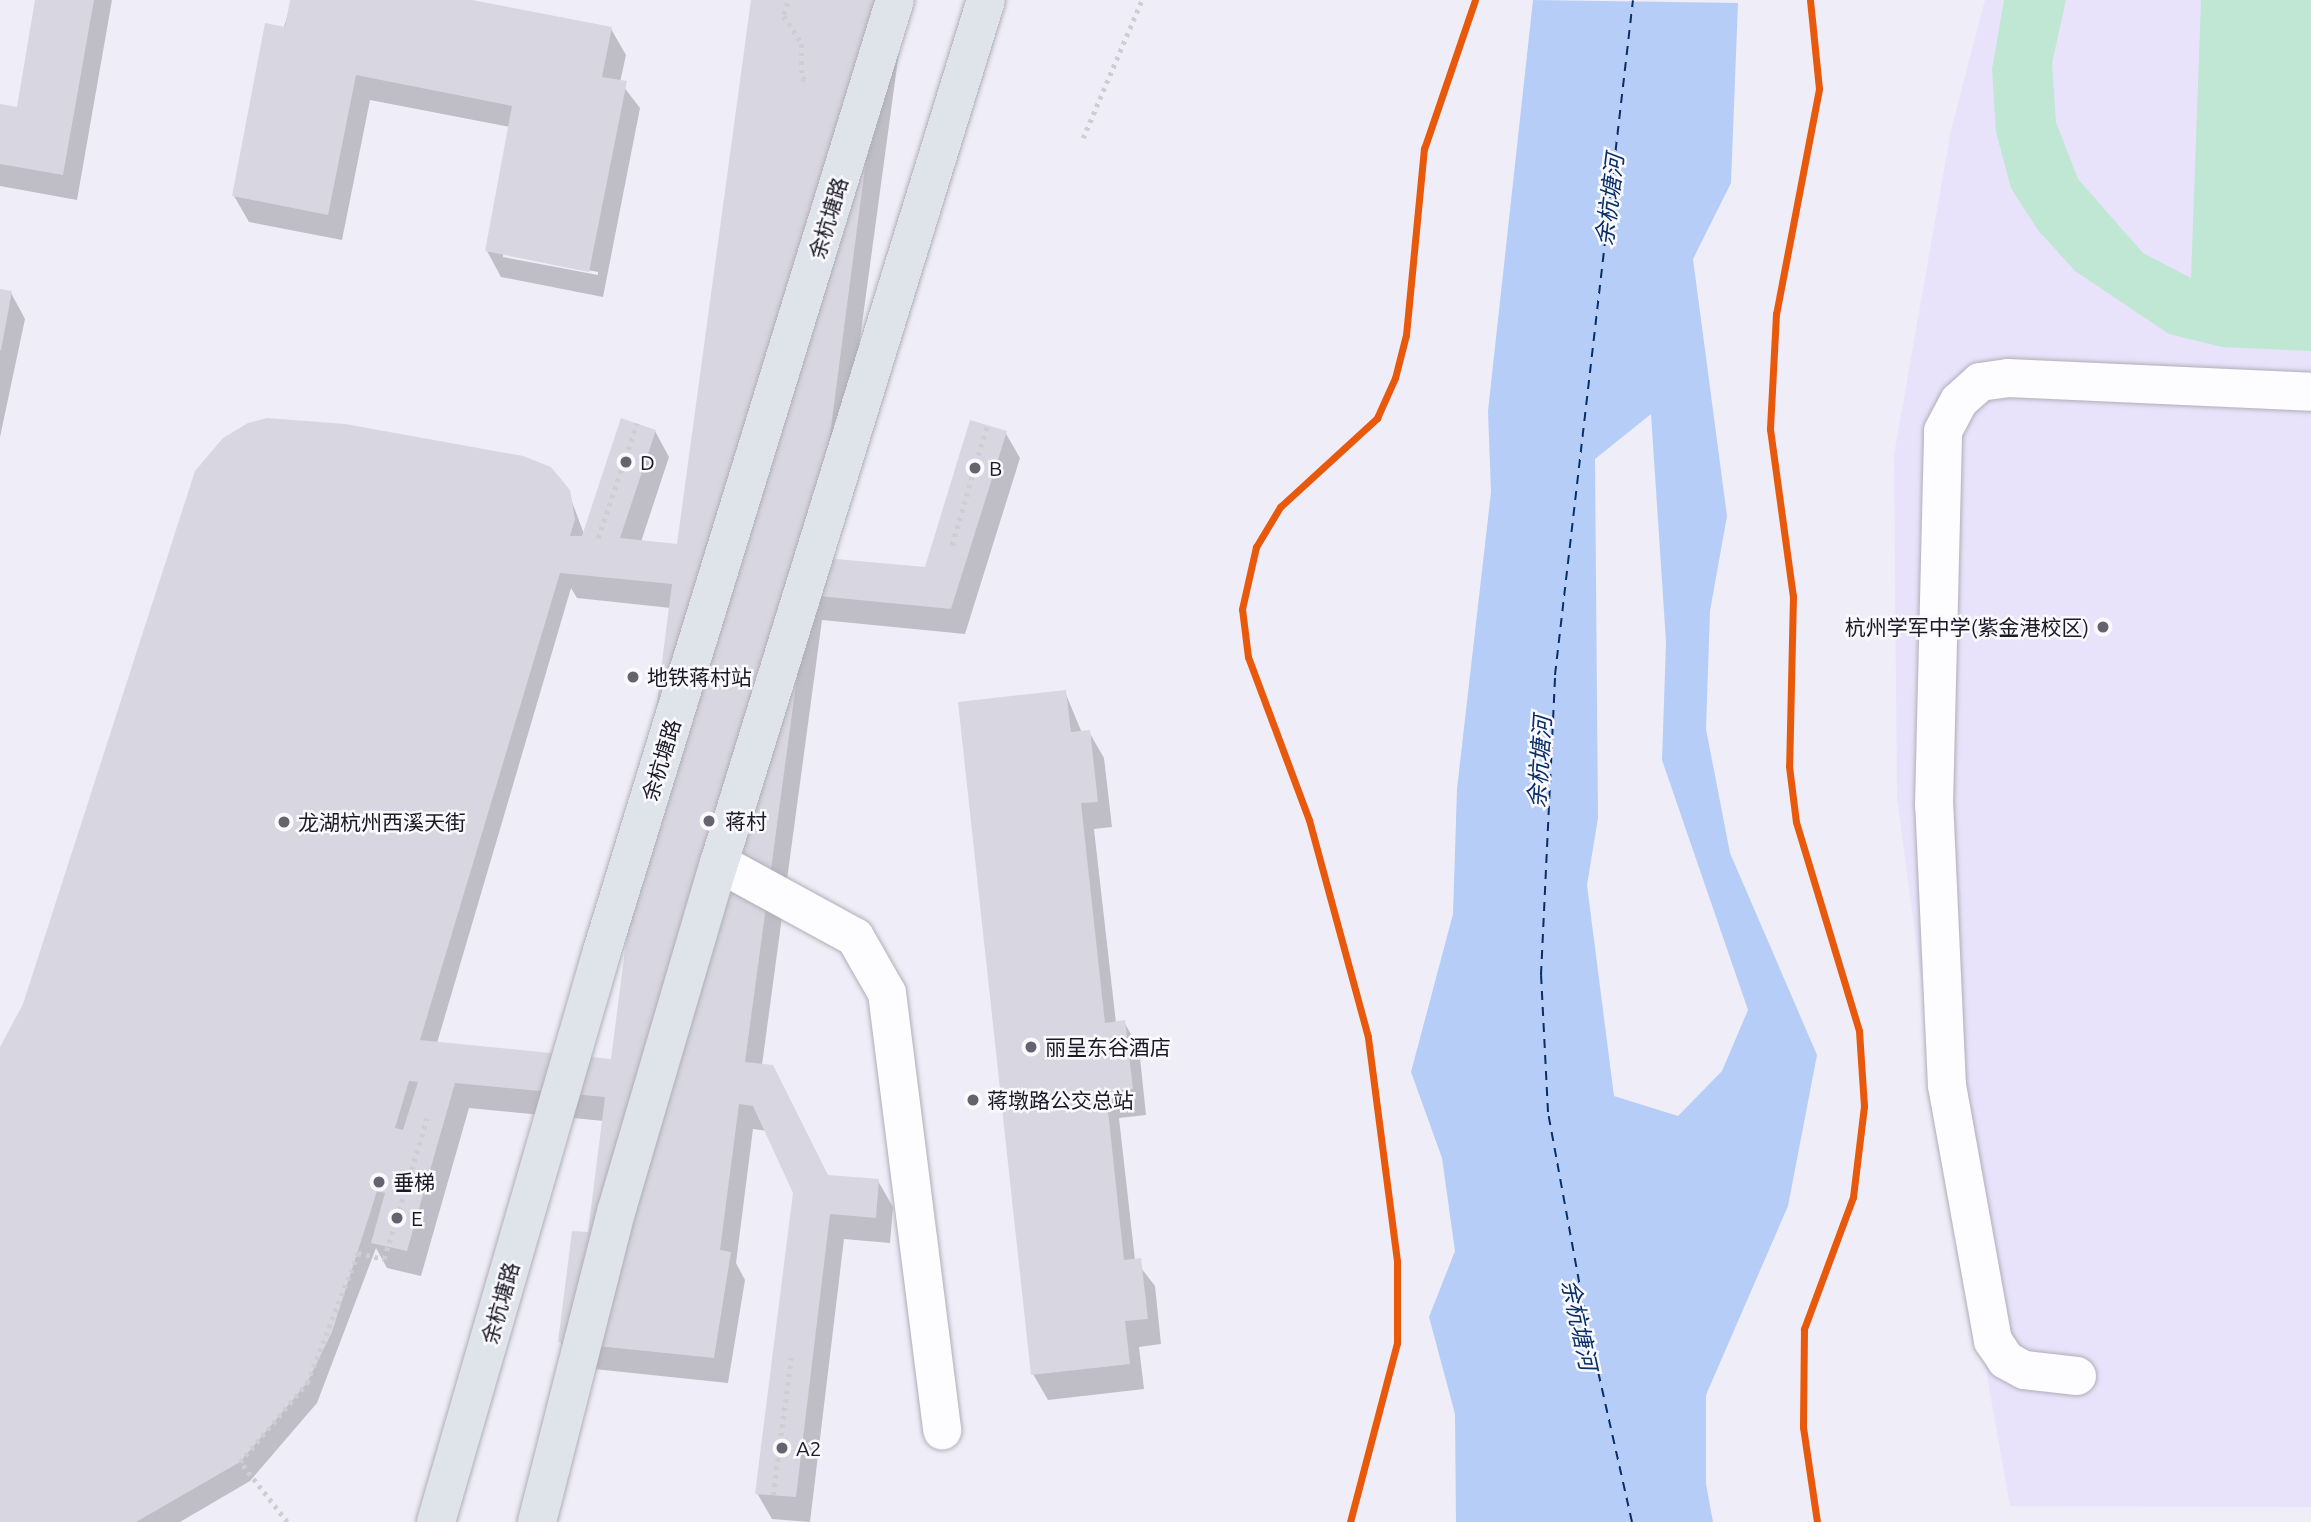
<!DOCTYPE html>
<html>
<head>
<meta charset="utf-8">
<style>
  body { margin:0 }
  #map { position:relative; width:2311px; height:1522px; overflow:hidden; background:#efedf7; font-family:Ubuntu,"Noto Sans SC",sans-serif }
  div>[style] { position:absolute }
  .built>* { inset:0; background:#e8e3fb }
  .green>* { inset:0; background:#bfe7d4 }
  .water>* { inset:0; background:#b6cef7 }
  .shadow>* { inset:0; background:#0003 }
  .ferry>* { height:2px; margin-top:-1px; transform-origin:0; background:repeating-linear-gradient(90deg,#072e68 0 9px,transparent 0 16px) }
  .building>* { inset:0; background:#d8d6e0 }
  .path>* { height:4.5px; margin-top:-2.25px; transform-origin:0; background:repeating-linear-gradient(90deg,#cecdd1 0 3.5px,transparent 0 8.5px) }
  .roads { filter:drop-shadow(0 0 2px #b0aeb8) drop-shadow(0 0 2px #b0aeb8) }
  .minor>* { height:38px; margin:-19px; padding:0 19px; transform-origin:19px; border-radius:19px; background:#fdfcfe }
  .major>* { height:38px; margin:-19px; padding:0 19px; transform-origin:19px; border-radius:19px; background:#dee4e9 }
  .cycleway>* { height:7px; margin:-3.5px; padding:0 3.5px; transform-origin:3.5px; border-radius:3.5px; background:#e8590c }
  .dots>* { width:19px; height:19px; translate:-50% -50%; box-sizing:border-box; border:4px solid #faf9fe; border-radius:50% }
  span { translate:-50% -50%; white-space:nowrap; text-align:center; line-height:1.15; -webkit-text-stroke:5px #faf9fe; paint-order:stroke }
  .street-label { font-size:21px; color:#1b1923 }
  .poi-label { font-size:21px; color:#1b1923 }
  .left { translate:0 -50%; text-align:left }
  .right { translate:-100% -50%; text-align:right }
  .water-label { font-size:23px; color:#072e68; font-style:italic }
</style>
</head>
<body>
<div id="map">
  <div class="built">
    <i style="clip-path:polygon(1985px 0,2311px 0,2311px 1507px,2010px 1506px,1934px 1076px,1897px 798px,1894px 455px,1951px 130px)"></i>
  </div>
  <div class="green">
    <i style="clip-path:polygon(2004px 0,2066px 0,2052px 63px,2056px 122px,2078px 179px,2143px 253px,2191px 278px,2201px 0,2311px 0,2311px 351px,2222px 347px,2169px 334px,2075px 271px,2037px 229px,2011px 188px,1996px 132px,1992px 69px)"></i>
  </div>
  <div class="water">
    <i style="clip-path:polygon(evenodd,1533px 0,1738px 3px,1731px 183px,1693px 259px,1727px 516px,1710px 611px,1706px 729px,1730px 853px,1817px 1055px,1788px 1206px,1706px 1395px,1706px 1484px,1713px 1522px,1456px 1522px,1455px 1414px,1429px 1317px,1455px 1251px,1442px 1158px,1411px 1072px,1453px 914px,1457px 789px,1491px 492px,1488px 411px,1533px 0,1651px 414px,1666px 642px,1662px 760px,1748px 1010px,1722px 1071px,1678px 1116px,1614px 1096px,1587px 885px,1598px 818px,1595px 459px,1651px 414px)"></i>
  </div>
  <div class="shadow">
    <i style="clip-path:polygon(37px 0,112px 0,77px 200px,0 186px,0 105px,18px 109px)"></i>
    <i style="clip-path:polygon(evenodd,292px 0,462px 0,611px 29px,626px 55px,620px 82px,640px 108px,603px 297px,501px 277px,487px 251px,510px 127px,370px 100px,342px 240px,249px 222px,234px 196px,292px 0,503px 253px,598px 272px,598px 275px,503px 257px,503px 253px)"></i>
    <i style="clip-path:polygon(evenodd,752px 0,906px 0,830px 560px,926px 569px,1005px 432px,1020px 458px,965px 634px,822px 620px,762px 1065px,829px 1177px,878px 1181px,893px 1207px,890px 1243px,844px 1239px,810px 1522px,772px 1519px,757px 1493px,795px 1192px,767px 1131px,753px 1129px,736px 1263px,745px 1280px,728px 1383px,575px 1367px,560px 1341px,590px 1234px,604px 1121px,469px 1108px,421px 1276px,387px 1268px,376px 1248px,317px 1403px,250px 1481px,180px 1522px,0 1522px,0 1050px,568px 491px,584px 534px,655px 431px,669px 457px,641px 542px,678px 546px,752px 0,571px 588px,577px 598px,671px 608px,612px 1060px,437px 1043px,571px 588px)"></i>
    <i style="clip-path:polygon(0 291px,11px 293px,25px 319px,0 437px)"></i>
    <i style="clip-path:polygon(1065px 692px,1082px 733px,1089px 732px,1104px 758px,1112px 827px,1094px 829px,1116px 1023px,1124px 1022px,1139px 1048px,1146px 1115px,1119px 1118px,1135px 1260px,1155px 1286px,1161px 1344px,1139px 1347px,1144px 1389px,1048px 1400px,1033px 1374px)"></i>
  </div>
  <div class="ferry">
    <i style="left:1632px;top:1522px;width:213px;rotate:-102.7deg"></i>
    <i style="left:1585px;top:1314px;width:205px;rotate:-100.4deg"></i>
    <i style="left:1548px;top:1112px;width:137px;rotate:-92.9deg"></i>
    <i style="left:1541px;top:975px;width:300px;rotate:-87.3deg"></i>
    <i style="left:1555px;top:675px;width:679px;rotate:-83.41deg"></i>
  </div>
  <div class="building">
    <i style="clip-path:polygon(35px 0,94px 0,63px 175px,0 164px,0 104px,17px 107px)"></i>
    <i style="clip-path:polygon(290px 0,472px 0,612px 27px,602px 77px,627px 81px,589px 272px,485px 251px,512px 106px,356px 75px,328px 215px,232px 196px,265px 23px,285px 27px)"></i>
    <i style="clip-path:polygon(evenodd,751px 0,887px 0,814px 557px,925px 567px,970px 420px,1007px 431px,951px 609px,808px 595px,745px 1062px,773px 1065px,828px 1175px,879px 1179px,876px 1218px,830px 1214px,796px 1497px,755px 1494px,793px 1193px,753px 1106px,739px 1104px,720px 1250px,731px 1252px,714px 1358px,558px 1342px,572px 1231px,588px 1232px,605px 1097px,455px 1083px,407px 1251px,371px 1243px,385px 1193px,377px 1191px,332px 1332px,307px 1383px,240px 1462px,136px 1522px,0 1522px,0 1047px,23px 1004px,195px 471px,223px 438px,248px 423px,267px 418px,345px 424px,523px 456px,551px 467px,570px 490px,575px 519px,570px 536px,582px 536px,621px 418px,656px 430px,620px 538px,677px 544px,751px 0,560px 573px,672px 584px,611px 1059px,420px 1040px,560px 573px,751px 0,409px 1081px,418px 1082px,403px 1130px,395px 1128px,409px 1081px)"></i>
    <i style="clip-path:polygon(0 289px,12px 291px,1px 350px,0 350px)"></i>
    <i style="clip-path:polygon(1066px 690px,1071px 732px,1090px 730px,1098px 802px,1081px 803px,1105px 1023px,1125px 1020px,1133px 1089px,1106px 1092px,1124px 1260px,1141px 1258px,1148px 1319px,1125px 1321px,1130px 1364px,1031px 1375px,958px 702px)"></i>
  </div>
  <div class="path">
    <i style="left:788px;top:3px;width:14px;rotate:107deg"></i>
    <i style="left:784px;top:16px;width:33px;rotate:57deg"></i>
    <i style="left:802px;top:44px;width:34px;rotate:90deg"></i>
    <i style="left:802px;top:78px;width:7px;rotate:16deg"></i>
    <i style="left:1083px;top:138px;width:150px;rotate:-66.9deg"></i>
    <i style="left:598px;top:538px;width:121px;rotate:-71.3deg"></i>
    <i style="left:952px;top:545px;width:125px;rotate:-73.7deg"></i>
    <i style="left:773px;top:1495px;width:138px;rotate:-82.5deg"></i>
    <i style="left:287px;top:1522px;width:76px;rotate:-128.1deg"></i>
    <i style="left:240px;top:1462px;width:104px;rotate:-49.7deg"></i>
    <i style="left:307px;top:1383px;width:140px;rotate:-68.6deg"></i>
    <i style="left:358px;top:1253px;width:27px;rotate:13deg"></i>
    <i style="left:384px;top:1259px;width:147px;rotate:-73deg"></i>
  </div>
  <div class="roads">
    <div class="minor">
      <i style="left:719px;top:863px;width:155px;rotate:28.6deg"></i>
      <i style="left:855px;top:937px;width:64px;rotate:60.3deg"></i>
      <i style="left:887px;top:993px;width:441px;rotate:82.8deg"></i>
      <i style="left:2077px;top:1376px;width:53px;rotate:-173.5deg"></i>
      <i style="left:2024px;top:1370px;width:21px;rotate:-151deg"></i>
      <i style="left:2006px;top:1360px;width:23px;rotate:-124deg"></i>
      <i style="left:1993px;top:1341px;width:259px;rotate:-100.2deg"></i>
      <i style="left:1947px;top:1086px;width:281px;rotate:-92.6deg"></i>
      <i style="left:1934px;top:805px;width:374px;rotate:-88.6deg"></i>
      <i style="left:1943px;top:431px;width:34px;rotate:-62deg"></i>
      <i style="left:1959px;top:401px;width:28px;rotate:-42deg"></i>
      <i style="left:1980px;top:382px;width:28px;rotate:-8deg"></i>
      <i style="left:2008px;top:378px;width:303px;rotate:2.6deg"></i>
    </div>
    <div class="major">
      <i style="left:436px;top:1522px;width:595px;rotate:-73.79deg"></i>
      <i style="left:602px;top:951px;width:995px;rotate:-72.88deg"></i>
      <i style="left:537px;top:1522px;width:323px;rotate:-75.7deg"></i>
      <i style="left:617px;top:1209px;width:361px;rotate:-73.6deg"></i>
      <i style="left:719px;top:863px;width:903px;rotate:-72.81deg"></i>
    </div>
  </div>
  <div class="cycleway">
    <i style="left:1810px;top:0;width:89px;rotate:84.2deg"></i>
    <i style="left:1819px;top:89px;width:229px;rotate:100.8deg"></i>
    <i style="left:1776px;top:314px;width:115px;rotate:93deg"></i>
    <i style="left:1770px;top:429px;width:169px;rotate:82.2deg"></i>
    <i style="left:1793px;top:596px;width:170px;rotate:91.3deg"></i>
    <i style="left:1789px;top:766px;width:56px;rotate:82.9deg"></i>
    <i style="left:1796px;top:822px;width:218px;rotate:73.2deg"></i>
    <i style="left:1859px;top:1031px;width:75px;rotate:86.2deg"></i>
    <i style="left:1864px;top:1106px;width:92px;rotate:96.9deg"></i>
    <i style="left:1853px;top:1197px;width:141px;rotate:110.4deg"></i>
    <i style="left:1804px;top:1329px;width:98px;rotate:90.6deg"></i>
    <i style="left:1803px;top:1427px;width:96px;rotate:81.6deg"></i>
    <i style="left:1350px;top:1522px;width:185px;rotate:-75.3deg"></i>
    <i style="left:1397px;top:1343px;width:82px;rotate:-90deg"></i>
    <i style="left:1397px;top:1261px;width:226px;rotate:-97.4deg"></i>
    <i style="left:1368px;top:1037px;width:225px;rotate:-105.2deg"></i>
    <i style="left:1309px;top:820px;width:174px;rotate:-110.5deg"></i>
    <i style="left:1248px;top:657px;width:48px;rotate:-97.1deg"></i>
    <i style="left:1242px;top:609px;width:64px;rotate:-77.3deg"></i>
    <i style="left:1256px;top:547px;width:47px;rotate:-59deg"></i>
    <i style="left:1280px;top:507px;width:132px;rotate:-42.5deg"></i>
    <i style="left:1377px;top:418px;width:44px;rotate:-65.8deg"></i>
    <i style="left:1395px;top:378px;width:44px;rotate:-75.7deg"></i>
    <i style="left:1406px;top:335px;width:187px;rotate:-84.5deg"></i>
    <i style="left:1424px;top:149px;width:157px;rotate:-71.1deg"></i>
  </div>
  <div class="dots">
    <i style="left:626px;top:462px;background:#65636d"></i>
    <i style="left:975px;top:468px;background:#65636d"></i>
    <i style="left:2103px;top:627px;background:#65636d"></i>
    <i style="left:633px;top:677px;background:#65636d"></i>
    <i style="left:709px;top:821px;background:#65636d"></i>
    <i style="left:284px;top:822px;background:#65636d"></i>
    <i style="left:1031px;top:1047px;background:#65636d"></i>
    <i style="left:973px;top:1100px;background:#65636d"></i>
    <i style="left:379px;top:1182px;background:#65636d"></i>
    <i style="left:397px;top:1218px;background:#65636d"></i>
    <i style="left:782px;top:1448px;background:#65636d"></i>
  </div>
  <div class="street-label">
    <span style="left:828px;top:218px;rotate:-73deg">余杭塘路</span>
    <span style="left:661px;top:760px;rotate:-73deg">余杭塘路</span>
    <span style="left:500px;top:1303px;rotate:-74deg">余杭塘路</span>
  </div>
  <div class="poi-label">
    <span class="left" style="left:640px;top:462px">D</span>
    <span class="left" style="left:989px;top:468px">B</span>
    <span class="right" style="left:2089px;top:627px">杭州学军中学(紫金港校区)</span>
    <span class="left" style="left:647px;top:677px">地铁蒋村站</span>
    <span class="left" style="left:725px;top:821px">蒋村</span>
    <span class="left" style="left:298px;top:822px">龙湖杭州西溪天街</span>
    <span class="left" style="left:1045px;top:1047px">丽呈东谷酒店</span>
    <span class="left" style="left:987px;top:1100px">蒋墩路公交总站</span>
    <span class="left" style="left:393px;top:1182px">垂梯</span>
    <span class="left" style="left:411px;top:1218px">E</span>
    <span class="left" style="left:796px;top:1448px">A2</span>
  </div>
  <div class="water-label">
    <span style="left:1610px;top:200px;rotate:-83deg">余杭塘河</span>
    <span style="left:1540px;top:762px;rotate:-86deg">余杭塘河</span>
    <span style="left:1579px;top:1325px;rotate:78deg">余杭塘河</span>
  </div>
</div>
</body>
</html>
